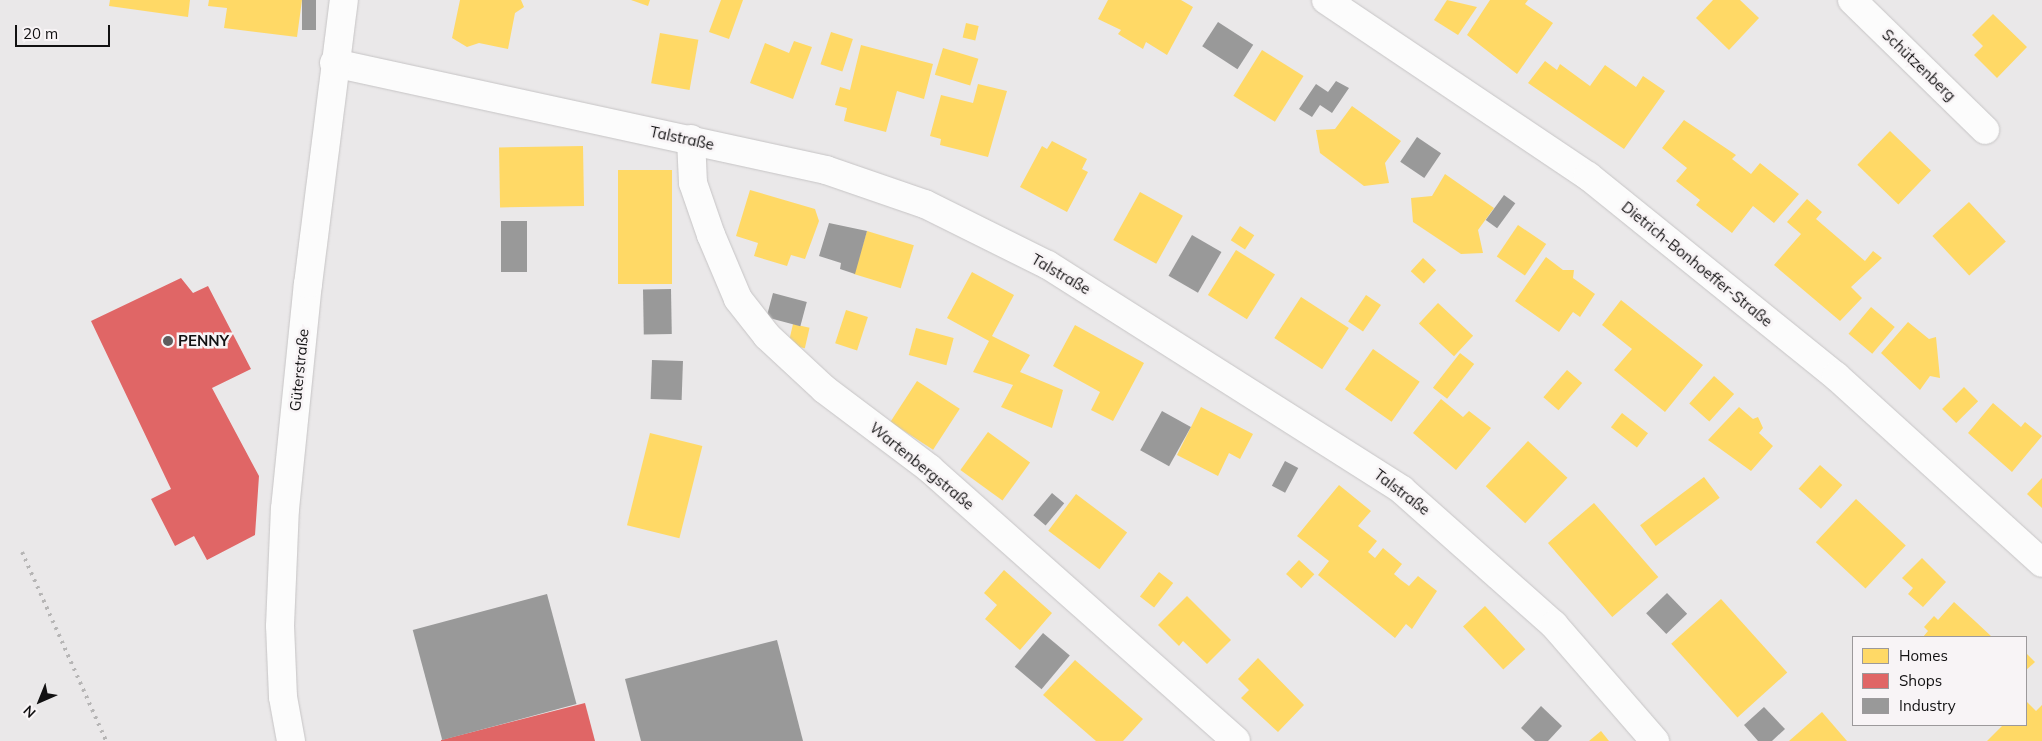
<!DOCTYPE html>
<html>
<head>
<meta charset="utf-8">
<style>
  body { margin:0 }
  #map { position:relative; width:2042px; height:741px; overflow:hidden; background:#eae8e9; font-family:Mulish,sans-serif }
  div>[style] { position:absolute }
  .homes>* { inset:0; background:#ffd966; transform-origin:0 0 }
  .shops>* { inset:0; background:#e06666 }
  .industry>* { inset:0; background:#999; transform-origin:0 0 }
  .roads { filter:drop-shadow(0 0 1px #c6c4c5) drop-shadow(0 0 1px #c6c4c5) }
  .minor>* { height:28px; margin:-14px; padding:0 14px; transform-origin:14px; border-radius:14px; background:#fcfcfc }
  .major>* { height:28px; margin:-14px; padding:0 14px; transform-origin:14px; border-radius:14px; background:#fcfcfc }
  .rail>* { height:4px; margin-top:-2px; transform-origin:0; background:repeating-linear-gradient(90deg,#b6b5b5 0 2.5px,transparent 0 7.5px) }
  .dots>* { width:14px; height:14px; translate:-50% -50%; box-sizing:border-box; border:2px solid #f8f4f6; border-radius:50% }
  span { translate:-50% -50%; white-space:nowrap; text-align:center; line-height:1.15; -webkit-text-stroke:5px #f8f4f6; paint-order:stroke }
  .street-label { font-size:15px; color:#121112 }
  .poi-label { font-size:15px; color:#121112; font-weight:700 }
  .left { translate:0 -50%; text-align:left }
  .legend { position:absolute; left:1852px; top:636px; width:175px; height:90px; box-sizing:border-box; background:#f8f4f6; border:1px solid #9c999b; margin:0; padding:6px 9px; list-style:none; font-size:15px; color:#121112 }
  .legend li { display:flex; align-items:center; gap:10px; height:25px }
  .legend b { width:25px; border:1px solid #9c999b }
  .north { position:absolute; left:15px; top:676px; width:50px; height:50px; -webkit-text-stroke:4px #f8f4f6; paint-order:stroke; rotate:224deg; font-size:14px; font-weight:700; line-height:20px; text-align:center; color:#121112 }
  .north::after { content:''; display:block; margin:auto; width:18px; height:22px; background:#121112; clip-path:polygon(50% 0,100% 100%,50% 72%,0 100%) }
  .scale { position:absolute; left:15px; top:25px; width:95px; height:22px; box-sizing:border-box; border:2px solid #121112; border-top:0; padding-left:6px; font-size:15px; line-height:18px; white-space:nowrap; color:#121112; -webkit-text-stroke:4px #f8f4f6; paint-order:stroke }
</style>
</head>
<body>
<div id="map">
  <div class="homes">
    <i style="clip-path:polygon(110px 0,190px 0,188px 17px,109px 6px)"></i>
    <i style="clip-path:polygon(209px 0,302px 0,297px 37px,224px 28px,227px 8px,208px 6px)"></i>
    <i style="clip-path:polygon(460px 0,521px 0,524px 7px,515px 13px,508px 49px,479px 43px,467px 47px,452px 38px)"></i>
    <i style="clip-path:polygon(631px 0,650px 0,648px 6px)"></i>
    <i style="clip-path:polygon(721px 0,743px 0,729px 39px,709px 32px)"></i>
    <i style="clip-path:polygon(1108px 0,1181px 0,1193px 7px,1167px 55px,1146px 42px,1143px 49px,1118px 34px,1121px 30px,1098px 19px)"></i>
    <i style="clip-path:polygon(1447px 0,1477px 7px,1458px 35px,1434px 20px)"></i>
    <i style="clip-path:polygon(1490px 0,1528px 0,1525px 4px,1553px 23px,1517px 74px,1467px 35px)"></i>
    <i style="clip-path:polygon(1713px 0,1740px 0,1759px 18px,1729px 50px,1696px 18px)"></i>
    <i style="clip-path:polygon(1993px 14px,2027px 47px,1997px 78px,1974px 55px,1983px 46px,1972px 35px)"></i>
    <i style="left:966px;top:23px;width:13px;height:15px;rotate:13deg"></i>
    <i style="left:831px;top:32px;width:23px;height:34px;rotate:18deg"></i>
    <i style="left:660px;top:33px;width:39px;height:51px;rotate:10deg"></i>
    <i style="clip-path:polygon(794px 41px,812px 47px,793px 99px,750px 83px,765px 43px,789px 53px)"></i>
    <i style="clip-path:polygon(861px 45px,933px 64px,924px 99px,897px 91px,886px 132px,844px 121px,847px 108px,835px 105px,840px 87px,850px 90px)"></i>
    <i style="left:943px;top:48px;width:37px;height:28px;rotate:17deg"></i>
    <i style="left:1262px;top:50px;width:49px;height:54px;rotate:32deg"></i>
    <i style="clip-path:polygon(1545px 61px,1557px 70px,1560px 64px,1590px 86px,1605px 65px,1636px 87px,1643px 76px,1665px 91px,1624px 149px,1528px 83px)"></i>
    <i style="clip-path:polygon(978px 84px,1007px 91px,988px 157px,940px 145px,941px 139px,930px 136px,941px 95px,973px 103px)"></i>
    <i style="clip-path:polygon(1352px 106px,1401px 141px,1385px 163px,1389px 183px,1364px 186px,1320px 153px,1316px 130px,1335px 129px)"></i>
    <i style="clip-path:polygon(1684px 120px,1736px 155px,1732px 159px,1751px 174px,1760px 163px,1799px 194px,1774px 223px,1753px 206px,1732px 233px,1696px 205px,1700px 200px,1676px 181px,1687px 168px,1662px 148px)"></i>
    <i style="left:1890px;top:131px;width:57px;height:47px;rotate:44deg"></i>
    <i style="clip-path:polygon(1052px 141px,1087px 159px,1082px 169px,1088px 172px,1067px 212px,1020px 187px,1042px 146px,1047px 149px)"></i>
    <i style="left:583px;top:146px;width:60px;height:84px;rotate:89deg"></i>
    <i style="left:618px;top:170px;width:54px;height:114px"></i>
    <i style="clip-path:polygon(1445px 174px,1494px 208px,1478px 230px,1483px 253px,1461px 254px,1413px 222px,1411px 198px,1432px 196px)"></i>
    <i style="clip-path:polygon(750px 190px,815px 209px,819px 221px,805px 259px,791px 255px,787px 266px,754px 256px,758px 243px,736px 236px)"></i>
    <i style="left:1140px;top:192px;width:49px;height:55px;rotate:29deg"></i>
    <i style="clip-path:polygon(1807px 199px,1822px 212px,1816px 219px,1865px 261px,1873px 251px,1882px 258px,1851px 287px,1862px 298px,1840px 321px,1774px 265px,1801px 234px,1787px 222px)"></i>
    <i style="left:1969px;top:202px;width:54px;height:50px;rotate:47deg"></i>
    <i style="left:1518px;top:225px;width:34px;height:38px;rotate:34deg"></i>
    <i style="left:1240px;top:226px;width:17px;height:17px;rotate:33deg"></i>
    <i style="left:867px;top:231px;width:49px;height:45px;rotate:17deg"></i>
    <i style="left:1236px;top:250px;width:46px;height:53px;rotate:32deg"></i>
    <i style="clip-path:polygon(1546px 257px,1563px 270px,1574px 270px,1573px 278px,1595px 294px,1580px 317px,1573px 312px,1559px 332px,1515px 301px)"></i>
    <i style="left:1423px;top:258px;width:18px;height:18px;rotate:43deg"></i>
    <i style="clip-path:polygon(972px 272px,1014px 295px,992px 336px,1030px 355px,1020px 372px,1063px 390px,1052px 428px,1001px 407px,1013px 385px,973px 372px,989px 341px,947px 318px)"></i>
    <i style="left:1366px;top:295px;width:18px;height:32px;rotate:34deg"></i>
    <i style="left:1301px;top:297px;width:57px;height:49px;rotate:33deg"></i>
    <i style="clip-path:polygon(1621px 300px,1703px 365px,1665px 412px,1614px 370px,1632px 349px,1602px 325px)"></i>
    <i style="left:1438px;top:303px;width:48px;height:28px;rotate:43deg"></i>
    <i style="left:1871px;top:307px;width:31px;height:35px;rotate:40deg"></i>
    <i style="left:846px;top:310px;width:23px;height:35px;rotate:18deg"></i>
    <i style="clip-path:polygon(1908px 322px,1929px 339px,1936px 337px,1940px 378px,1930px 376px,1920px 390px,1881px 353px)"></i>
    <i style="left:793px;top:324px;width:17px;height:21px;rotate:13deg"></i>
    <i style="clip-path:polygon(1075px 325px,1144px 363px,1113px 421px,1091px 410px,1100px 392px,1053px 366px)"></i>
    <i style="left:916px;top:328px;width:39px;height:28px;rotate:15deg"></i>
    <i style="left:1373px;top:349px;width:57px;height:49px;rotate:35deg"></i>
    <i style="left:1460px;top:353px;width:18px;height:44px;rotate:38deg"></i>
    <i style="left:1567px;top:370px;width:20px;height:36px;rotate:41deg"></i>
    <i style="left:1714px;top:376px;width:27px;height:37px;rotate:42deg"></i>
    <i style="left:917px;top:381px;width:51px;height:49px;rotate:33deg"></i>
    <i style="left:1964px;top:387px;width:20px;height:31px;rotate:45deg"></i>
    <i style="clip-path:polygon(1441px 399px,1463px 417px,1469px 411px,1491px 428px,1456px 470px,1413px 433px)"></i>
    <i style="clip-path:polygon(1993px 403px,2021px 427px,2025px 422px,2042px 436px,2012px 472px,1968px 433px)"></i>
    <i style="clip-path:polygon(1201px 407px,1253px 434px,1240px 459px,1229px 453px,1218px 476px,1177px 455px)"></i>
    <i style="clip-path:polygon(1739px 407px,1753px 419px,1758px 417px,1763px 428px,1759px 433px,1773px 446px,1751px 471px,1708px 440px)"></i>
    <i style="left:1622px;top:413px;width:33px;height:18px;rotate:38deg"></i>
    <i style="left:988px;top:432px;width:52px;height:47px;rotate:36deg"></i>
    <i style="left:650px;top:433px;width:54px;height:95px;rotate:14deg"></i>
    <i style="left:1528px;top:441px;width:54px;height:62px;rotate:43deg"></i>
    <i style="left:1820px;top:465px;width:30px;height:32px;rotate:42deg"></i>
    <i style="left:1704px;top:477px;width:26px;height:80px;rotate:53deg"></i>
    <i style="clip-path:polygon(2042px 478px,2042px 508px,2027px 494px)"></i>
    <i style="clip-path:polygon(1339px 485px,1371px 511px,1358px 526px,1377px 541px,1368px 552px,1375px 558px,1383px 548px,1402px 564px,1394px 574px,1401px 580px,1409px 586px,1418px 576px,1437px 591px,1412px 629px,1406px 624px,1395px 638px,1318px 575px,1329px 561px,1297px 536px)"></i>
    <i style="left:1076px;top:494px;width:64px;height:46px;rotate:37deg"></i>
    <i style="left:1856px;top:499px;width:68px;height:59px;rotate:43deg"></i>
    <i style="left:1594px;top:503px;width:98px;height:61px;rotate:49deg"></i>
    <i style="clip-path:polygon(1922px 558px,1946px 582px,1923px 607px,1908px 594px,1913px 588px,1902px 578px)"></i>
    <i style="left:1299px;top:560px;width:21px;height:19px;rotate:43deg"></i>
    <i style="clip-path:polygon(1004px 570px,1052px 613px,1020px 650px,985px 619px,997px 605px,984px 593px)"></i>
    <i style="left:1159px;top:572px;width:18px;height:31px;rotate:38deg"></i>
    <i style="clip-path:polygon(1187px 596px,1231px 640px,1207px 664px,1183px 641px,1179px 646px,1158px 625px)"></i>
    <i style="left:1721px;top:599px;width:99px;height:67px;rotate:48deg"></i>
    <i style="clip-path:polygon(1954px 602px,1976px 622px,1992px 637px,1923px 637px,1928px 631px,1924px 627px,1934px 616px,1938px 620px)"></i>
    <i style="left:1485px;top:606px;width:59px;height:30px;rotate:47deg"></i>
    <i style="clip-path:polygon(2026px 653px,2035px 662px,2026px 670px)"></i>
    <i style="clip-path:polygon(1258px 658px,1304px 705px,1278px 732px,1241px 698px,1249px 690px,1238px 679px)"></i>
    <i style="clip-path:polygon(1075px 660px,1143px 719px,1123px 741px,1096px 741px,1043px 695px)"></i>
    <i style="clip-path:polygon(2026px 701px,2036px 711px,2042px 705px,2042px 741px,1987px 741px,2003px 725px,2026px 725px)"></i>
    <i style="clip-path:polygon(1822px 712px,1847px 741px,1789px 741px)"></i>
    <i style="clip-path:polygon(1601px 731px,1609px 741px,1589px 741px)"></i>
  </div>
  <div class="shops">
    <i style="clip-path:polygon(181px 278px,193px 293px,208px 286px,251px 369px,212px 388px,259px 476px,255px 535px,207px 560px,194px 536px,175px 546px,151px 499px,171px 489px,91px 321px)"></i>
    <i style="clip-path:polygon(585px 703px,595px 741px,441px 741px,441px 740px)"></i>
  </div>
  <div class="industry">
    <i style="left:302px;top:0;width:14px;height:30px"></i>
    <i style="left:1218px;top:22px;width:42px;height:29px;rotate:33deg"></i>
    <i style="clip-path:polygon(1336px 81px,1349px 88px,1332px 113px,1320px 105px,1312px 117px,1299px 109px,1316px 84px,1328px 92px)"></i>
    <i style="left:1417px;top:137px;width:29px;height:30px;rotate:34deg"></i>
    <i style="left:1504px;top:195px;width:14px;height:31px;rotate:36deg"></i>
    <i style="left:501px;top:221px;width:26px;height:51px"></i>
    <i style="clip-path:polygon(829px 223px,867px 231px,855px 274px,840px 269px,841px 263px,819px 256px)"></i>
    <i style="left:1192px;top:235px;width:34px;height:47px;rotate:30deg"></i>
    <i style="left:671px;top:289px;width:45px;height:28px;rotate:89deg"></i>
    <i style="left:773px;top:293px;width:35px;height:25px;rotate:15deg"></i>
    <i style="left:652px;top:360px;width:31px;height:39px;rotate:2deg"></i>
    <i style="left:1162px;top:411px;width:33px;height:45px;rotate:29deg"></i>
    <i style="left:1285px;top:461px;width:15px;height:28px;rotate:28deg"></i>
    <i style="left:1052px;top:493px;width:16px;height:29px;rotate:40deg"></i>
    <i style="left:1667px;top:593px;width:29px;height:29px;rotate:46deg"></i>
    <i style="left:547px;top:594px;width:114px;height:139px;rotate:75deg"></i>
    <i style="left:1043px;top:633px;width:35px;height:44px;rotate:40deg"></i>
    <i style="clip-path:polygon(777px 640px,803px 741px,641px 741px,625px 679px)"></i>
    <i style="clip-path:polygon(1541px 706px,1562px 726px,1548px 741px,1535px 741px,1521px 728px)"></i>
    <i style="clip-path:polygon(1764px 707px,1785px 729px,1772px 741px,1758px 741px,1744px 725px)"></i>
  </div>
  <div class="roads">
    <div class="minor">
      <i style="left:1326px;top:0;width:316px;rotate:33.9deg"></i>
      <i style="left:1588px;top:176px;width:319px;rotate:38.9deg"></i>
      <i style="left:1836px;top:376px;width:278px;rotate:42.2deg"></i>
      <i style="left:1852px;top:0;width:186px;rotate:44.3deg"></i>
      <i style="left:334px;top:63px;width:504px;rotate:12.27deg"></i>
      <i style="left:826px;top:170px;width:105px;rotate:19deg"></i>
      <i style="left:925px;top:204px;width:137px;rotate:26.4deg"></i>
      <i style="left:1048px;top:265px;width:419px;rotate:32.4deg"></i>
      <i style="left:1402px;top:490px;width:203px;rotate:41.6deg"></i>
      <i style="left:1554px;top:625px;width:154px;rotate:49deg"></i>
      <i style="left:691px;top:139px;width:44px;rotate:87.4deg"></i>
      <i style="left:693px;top:183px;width:55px;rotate:70.9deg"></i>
      <i style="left:711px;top:235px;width:69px;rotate:67.1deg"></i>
      <i style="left:738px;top:299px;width:47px;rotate:51.9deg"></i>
      <i style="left:767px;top:336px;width:78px;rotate:42.9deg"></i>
      <i style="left:824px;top:389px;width:133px;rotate:37deg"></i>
      <i style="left:930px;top:469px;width:409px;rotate:41.6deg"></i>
    </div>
    <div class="major">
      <i style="left:291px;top:741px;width:45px;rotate:-100.3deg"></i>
      <i style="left:283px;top:697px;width:71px;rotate:-92.4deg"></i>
      <i style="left:280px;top:626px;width:117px;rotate:-87.6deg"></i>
      <i style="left:285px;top:509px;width:226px;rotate:-84.2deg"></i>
      <i style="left:308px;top:284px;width:286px;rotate:-82.8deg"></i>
    </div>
  </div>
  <div class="rail">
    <i style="left:22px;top:552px;width:207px;rotate:66deg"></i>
  </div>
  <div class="dots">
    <i style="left:168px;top:341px;background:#5e5c5d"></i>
  </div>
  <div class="street-label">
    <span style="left:1919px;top:65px;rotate:44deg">Schützenberg</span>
    <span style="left:682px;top:138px;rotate:12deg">Talstraße</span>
    <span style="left:1697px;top:264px;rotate:39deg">Dietrich-Bonhoeffer-Straße</span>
    <span style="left:1061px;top:274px;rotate:30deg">Talstraße</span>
    <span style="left:299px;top:370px;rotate:-84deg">Güterstraße</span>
    <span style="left:922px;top:466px;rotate:39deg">Wartenbergstraße</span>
    <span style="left:1402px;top:492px;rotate:37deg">Talstraße</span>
  </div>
  <div class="poi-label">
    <span class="left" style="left:178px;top:341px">PENNY</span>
  </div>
  <ul class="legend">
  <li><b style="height:14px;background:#ffd966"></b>Homes</li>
  <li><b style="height:14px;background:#e06666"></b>Shops</li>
  <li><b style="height:14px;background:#999"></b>Industry</li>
  </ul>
  <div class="north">N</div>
  <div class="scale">20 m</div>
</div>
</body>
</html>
